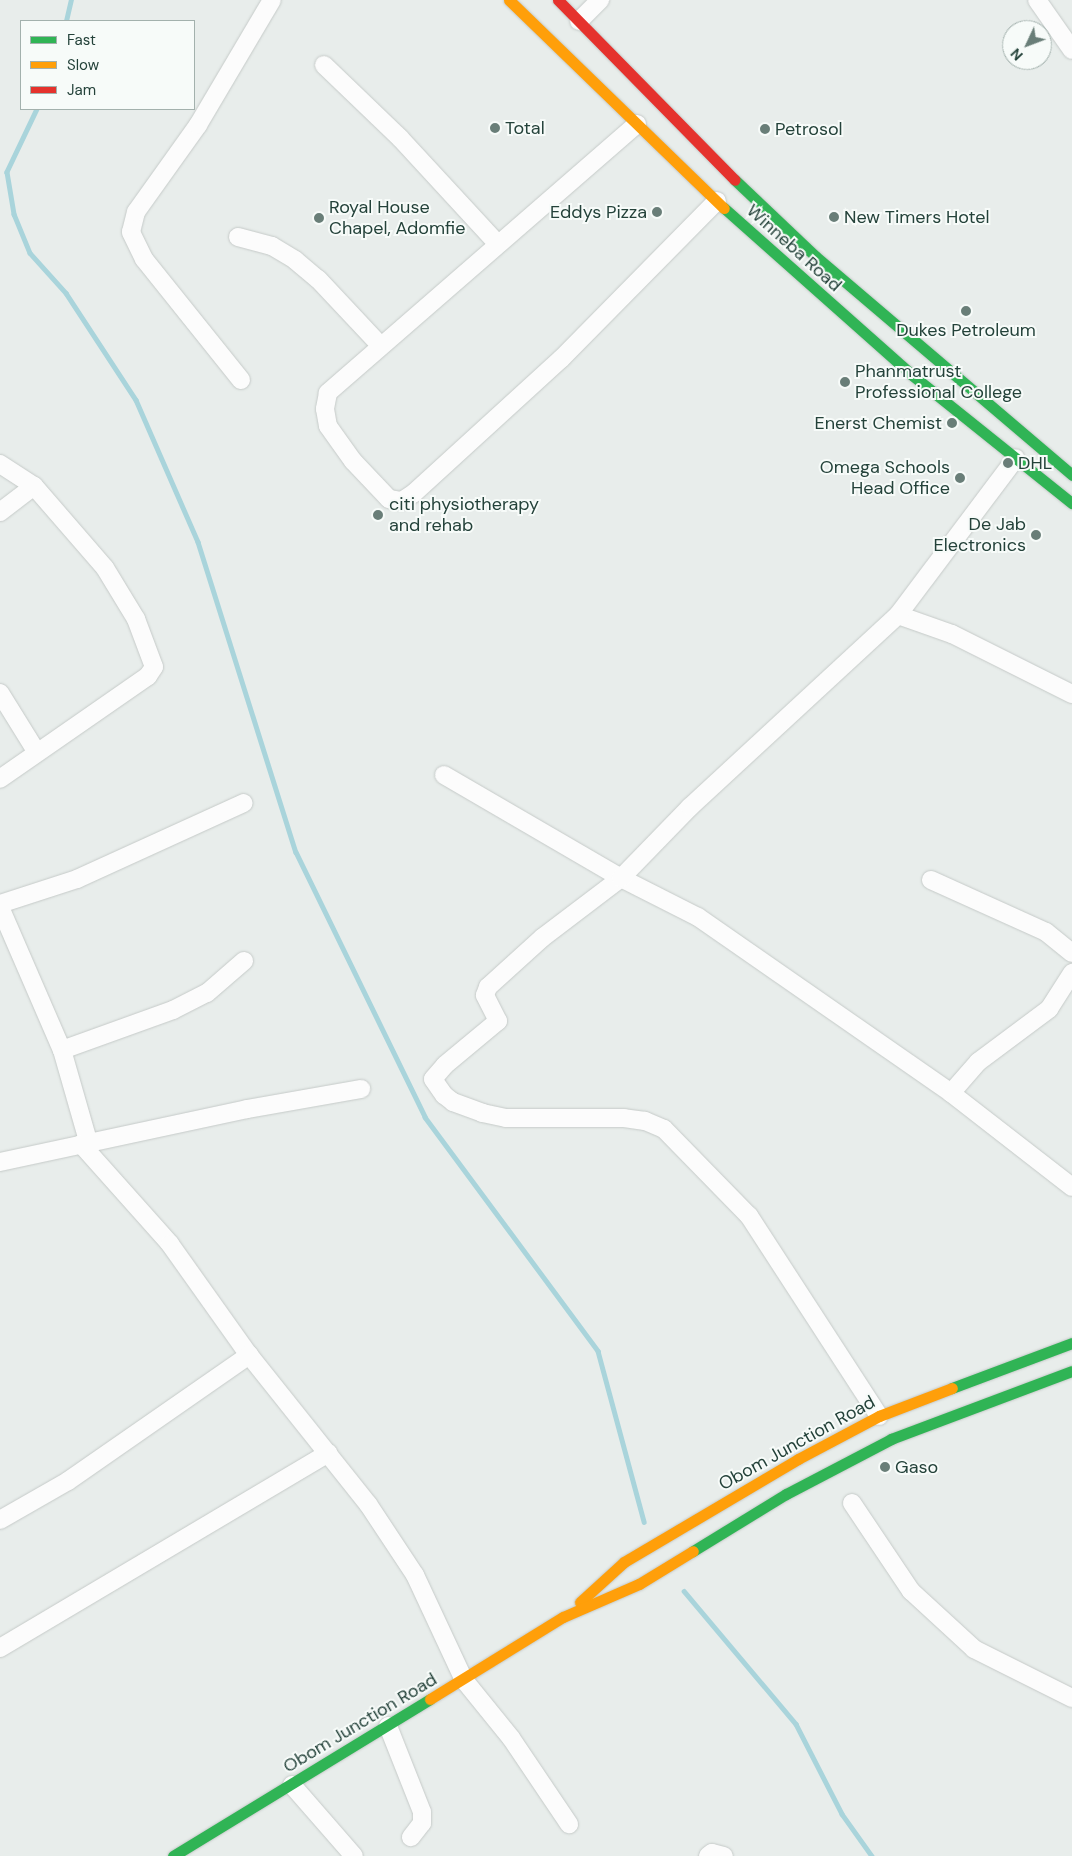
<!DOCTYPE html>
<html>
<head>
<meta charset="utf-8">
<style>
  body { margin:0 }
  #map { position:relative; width:1072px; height:1856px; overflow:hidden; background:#e8edeb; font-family:"DM Sans",sans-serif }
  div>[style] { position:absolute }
  .stream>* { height:4.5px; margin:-2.25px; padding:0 2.25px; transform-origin:2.25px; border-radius:2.25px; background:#a9d4db }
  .roads { filter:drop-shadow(0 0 1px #c5cac8) drop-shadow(0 0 1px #c5cac8) }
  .street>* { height:18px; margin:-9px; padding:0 9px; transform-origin:9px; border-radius:9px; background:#fcfcfc }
  .fast>* { height:11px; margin:-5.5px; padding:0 5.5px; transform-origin:5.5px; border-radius:5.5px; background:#30b455 }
  .slow>* { height:11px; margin:-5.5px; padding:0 5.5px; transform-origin:5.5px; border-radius:5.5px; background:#ff9f0a }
  .jam>* { height:11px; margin:-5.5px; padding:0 5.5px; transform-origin:5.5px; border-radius:5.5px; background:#e5322d }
  .dots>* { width:14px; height:14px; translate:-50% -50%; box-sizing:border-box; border:2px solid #f7fbf9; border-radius:50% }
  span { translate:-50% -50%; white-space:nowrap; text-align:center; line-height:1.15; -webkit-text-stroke:4px #f7fbf9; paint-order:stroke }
  .poi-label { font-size:18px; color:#24423a }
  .left { translate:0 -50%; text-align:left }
  .right { translate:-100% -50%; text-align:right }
  .street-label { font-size:18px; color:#24423a }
  .legend { position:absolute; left:20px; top:20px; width:175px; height:90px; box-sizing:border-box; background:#f7fbf9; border:1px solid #a3b1ad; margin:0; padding:6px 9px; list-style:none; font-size:15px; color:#24423a }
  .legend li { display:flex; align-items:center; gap:10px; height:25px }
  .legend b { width:25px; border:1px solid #a3b1ad }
  .north { position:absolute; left:1002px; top:20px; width:50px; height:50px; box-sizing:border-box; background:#f7fbf9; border:1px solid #a3b1ad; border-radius:50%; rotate:227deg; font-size:14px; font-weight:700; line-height:20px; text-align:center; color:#24423a }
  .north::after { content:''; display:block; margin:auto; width:18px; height:22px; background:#697e78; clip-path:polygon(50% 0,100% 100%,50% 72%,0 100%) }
</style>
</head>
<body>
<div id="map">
  <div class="stream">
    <i style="left:66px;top:21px;width:22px;rotate:-77deg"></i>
    <i style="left:37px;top:109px;width:70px;rotate:115.5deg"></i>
    <i style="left:7px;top:172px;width:43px;rotate:80.5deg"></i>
    <i style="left:14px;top:214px;width:42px;rotate:67.7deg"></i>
    <i style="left:30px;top:253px;width:54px;rotate:48deg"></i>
    <i style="left:66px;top:293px;width:128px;rotate:56.8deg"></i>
    <i style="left:136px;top:400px;width:155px;rotate:66.4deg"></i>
    <i style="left:198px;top:542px;width:325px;rotate:72.5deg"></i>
    <i style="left:296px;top:852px;width:295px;rotate:64deg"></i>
    <i style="left:425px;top:1117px;width:291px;rotate:53.5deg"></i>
    <i style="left:598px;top:1351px;width:177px;rotate:74.9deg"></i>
    <i style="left:684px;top:1591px;width:174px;rotate:49.9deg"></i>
    <i style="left:796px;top:1724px;width:101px;rotate:62.9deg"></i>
    <i style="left:842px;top:1814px;width:52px;rotate:54.5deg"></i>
  </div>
  <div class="roads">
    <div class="street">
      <i style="left:1037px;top:0;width:61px;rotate:55deg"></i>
      <i style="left:579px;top:21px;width:30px;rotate:-45deg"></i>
      <i style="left:324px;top:65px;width:105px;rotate:43.8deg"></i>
      <i style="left:400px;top:138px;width:143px;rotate:47.3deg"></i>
      <i style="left:637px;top:124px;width:410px;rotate:139deg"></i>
      <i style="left:328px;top:393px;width:16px;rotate:101deg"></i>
      <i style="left:325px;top:409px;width:17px;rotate:80deg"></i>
      <i style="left:328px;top:426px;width:43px;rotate:54.5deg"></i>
      <i style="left:353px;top:461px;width:52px;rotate:46.5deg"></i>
      <i style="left:389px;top:499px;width:13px;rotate:9deg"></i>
      <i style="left:402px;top:501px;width:14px;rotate:-34deg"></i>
      <i style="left:414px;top:493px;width:199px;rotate:-42.4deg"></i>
      <i style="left:561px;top:359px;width:222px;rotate:-45.4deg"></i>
      <i style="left:238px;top:237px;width:35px;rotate:15deg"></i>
      <i style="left:272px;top:246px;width:27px;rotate:31deg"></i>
      <i style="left:295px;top:260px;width:30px;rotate:40deg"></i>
      <i style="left:318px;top:279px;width:91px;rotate:46.8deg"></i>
      <i style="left:241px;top:380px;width:155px;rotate:-128.7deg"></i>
      <i style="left:144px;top:259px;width:30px;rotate:-116deg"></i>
      <i style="left:131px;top:232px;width:21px;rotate:-76deg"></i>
      <i style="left:136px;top:212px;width:107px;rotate:-54.5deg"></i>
      <i style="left:198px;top:125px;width:145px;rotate:-59.4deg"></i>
      <i style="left:0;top:464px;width:40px;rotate:32.9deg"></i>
      <i style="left:34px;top:486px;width:108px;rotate:49.1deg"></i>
      <i style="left:105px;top:568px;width:60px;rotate:58.7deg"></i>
      <i style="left:136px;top:619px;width:51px;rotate:69.4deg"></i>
      <i style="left:154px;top:667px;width:11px;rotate:124deg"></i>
      <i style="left:148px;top:676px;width:180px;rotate:145.2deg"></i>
      <i style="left:0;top:512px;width:43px;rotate:-37.4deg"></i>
      <i style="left:898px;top:615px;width:57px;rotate:19.4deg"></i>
      <i style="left:952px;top:634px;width:134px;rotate:26.6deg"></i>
      <i style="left:0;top:693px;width:68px;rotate:58.2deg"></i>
      <i style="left:444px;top:775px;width:205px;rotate:30.2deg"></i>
      <i style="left:621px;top:878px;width:86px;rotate:26.9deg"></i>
      <i style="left:698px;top:917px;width:308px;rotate:34.8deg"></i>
      <i style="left:951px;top:1093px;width:153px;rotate:37.8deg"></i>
      <i style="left:931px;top:880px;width:126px;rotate:24.3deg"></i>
      <i style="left:1046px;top:932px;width:33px;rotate:39deg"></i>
      <i style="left:0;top:904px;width:81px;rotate:-18deg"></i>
      <i style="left:77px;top:879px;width:183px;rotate:-24.5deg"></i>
      <i style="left:0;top:907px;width:156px;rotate:66.6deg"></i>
      <i style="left:62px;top:1050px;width:98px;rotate:74deg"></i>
      <i style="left:62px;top:1050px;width:118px;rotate:-19.8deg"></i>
      <i style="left:173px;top:1010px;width:38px;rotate:-27deg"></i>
      <i style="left:207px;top:993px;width:49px;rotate:-40.9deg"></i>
      <i style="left:951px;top:1093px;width:41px;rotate:-48.9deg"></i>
      <i style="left:978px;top:1062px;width:89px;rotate:-36.7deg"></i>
      <i style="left:1049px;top:1009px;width:43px;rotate:-57.4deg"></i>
      <i style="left:81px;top:1144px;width:134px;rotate:48.3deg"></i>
      <i style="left:170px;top:1244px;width:136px;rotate:54.6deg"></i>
      <i style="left:249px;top:1355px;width:191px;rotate:51.4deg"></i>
      <i style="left:368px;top:1504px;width:85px;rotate:56.5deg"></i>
      <i style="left:415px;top:1575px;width:116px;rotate:65deg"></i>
      <i style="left:464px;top:1680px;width:75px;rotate:51deg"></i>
      <i style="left:511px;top:1738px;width:104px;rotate:56deg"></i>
      <i style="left:0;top:1162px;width:253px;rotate:-12.1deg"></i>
      <i style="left:247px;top:1109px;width:116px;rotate:-10deg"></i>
      <i style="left:879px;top:1416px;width:239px;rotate:-123deg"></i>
      <i style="left:749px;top:1216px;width:122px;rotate:-134.3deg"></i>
      <i style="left:664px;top:1129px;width:21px;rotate:-157deg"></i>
      <i style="left:645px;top:1121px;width:21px;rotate:-172deg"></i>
      <i style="left:624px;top:1118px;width:118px;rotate:180deg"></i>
      <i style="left:506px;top:1118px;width:24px;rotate:-168deg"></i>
      <i style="left:483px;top:1113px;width:32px;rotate:-160deg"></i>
      <i style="left:453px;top:1102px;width:11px;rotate:-142deg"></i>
      <i style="left:444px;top:1095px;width:19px;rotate:-125deg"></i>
      <i style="left:433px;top:1079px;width:18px;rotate:-49deg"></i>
      <i style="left:445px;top:1065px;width:69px;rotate:-39.7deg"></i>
      <i style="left:498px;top:1021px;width:29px;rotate:-117deg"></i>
      <i style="left:485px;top:995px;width:9px;rotate:-69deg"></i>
      <i style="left:488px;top:987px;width:73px;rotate:-42.2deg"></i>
      <i style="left:542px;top:938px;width:99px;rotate:-37.2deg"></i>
      <i style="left:621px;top:878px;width:99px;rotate:-45.8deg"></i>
      <i style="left:690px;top:807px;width:283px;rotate:-42.7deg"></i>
      <i style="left:898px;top:615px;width:196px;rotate:-53.1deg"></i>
      <i style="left:852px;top:1503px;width:106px;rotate:56.2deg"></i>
      <i style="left:911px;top:1591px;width:86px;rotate:42.6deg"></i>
      <i style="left:974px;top:1649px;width:110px;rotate:26.6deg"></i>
      <i style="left:0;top:1520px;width:78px;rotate:-29.8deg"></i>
      <i style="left:68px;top:1481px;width:221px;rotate:-34.8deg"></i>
      <i style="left:0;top:1648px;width:382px;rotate:-30.7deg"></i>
      <i style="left:388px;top:1726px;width:92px;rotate:68.4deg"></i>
      <i style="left:422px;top:1812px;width:11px;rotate:90deg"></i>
      <i style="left:422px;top:1823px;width:18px;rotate:128deg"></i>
      <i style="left:292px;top:1785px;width:94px;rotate:48.9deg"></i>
      <i style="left:708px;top:1856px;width:5px;rotate:-37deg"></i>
      <i style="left:712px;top:1853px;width:12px;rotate:14deg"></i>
    </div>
    <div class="fast">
      <i style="left:735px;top:180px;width:110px;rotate:43.5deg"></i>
      <i style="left:815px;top:256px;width:338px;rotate:40.4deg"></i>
      <i style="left:724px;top:208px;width:251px;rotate:41.6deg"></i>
      <i style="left:912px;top:375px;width:205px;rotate:38.7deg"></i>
      <i style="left:952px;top:1388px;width:128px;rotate:-20.6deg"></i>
      <i style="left:693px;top:1551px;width:109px;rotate:-31.5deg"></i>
      <i style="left:786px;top:1494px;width:119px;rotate:-27.6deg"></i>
      <i style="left:891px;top:1439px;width:193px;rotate:-20.6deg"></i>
      <i style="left:173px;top:1856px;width:301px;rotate:-31.4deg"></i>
    </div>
    <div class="slow">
      <i style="left:509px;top:0;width:299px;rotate:44.1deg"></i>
      <i style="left:580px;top:1602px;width:59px;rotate:-42.3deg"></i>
      <i style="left:624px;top:1562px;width:202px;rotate:-30.6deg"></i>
      <i style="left:798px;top:1459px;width:92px;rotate:-28deg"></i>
      <i style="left:879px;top:1416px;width:78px;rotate:-21deg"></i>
      <i style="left:430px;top:1699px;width:156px;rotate:-31.7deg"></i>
      <i style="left:563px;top:1617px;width:83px;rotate:-23.5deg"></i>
      <i style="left:639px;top:1584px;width:63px;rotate:-31.4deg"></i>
    </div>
    <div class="jam">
      <i style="left:558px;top:0;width:252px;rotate:45.5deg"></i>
    </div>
  </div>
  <div class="dots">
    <i style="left:495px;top:128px;background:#697e78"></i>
    <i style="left:765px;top:129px;background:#697e78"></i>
    <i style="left:657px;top:212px;background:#697e78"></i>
    <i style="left:834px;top:217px;background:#697e78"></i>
    <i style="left:319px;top:218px;background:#697e78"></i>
    <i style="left:966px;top:311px;background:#697e78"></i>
    <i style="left:845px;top:382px;background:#697e78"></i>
    <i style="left:952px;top:423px;background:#697e78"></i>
    <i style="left:1008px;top:463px;background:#697e78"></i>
    <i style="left:960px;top:478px;background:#697e78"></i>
    <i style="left:378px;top:515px;background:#697e78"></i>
    <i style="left:1036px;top:535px;background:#697e78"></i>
    <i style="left:885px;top:1467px;background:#697e78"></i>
  </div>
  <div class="poi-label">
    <span class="left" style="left:505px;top:128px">Total</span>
    <span class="left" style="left:775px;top:129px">Petrosol</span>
    <span class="left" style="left:329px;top:218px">Royal House<br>Chapel, Adomfie</span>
    <span class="right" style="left:647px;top:212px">Eddys Pizza</span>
    <span class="left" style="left:844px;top:217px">New Timers Hotel</span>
    <span style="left:966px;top:330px">Dukes Petroleum</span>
    <span class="left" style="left:855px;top:382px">Phanmatrust<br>Professional College</span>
    <span class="right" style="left:942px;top:423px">Enerst Chemist</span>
    <span class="left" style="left:1018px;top:463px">DHL</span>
    <span class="right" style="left:950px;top:478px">Omega Schools<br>Head Office</span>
    <span class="left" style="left:389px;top:515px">citi physiotherapy<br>and rehab</span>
    <span class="right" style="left:1026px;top:535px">De Jab<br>Electronics</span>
    <span class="left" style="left:895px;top:1467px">Gaso</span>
  </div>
  <div class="street-label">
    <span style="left:794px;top:248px;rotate:42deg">Winneba Road</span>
    <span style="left:797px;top:1443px;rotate:-29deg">Obom Junction Road</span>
    <span style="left:360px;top:1723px;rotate:-31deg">Obom Junction Road</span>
  </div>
  <ul class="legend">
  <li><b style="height:6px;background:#30b455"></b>Fast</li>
  <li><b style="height:6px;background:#ff9f0a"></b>Slow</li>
  <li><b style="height:6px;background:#e5322d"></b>Jam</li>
  </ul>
  <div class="north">N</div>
</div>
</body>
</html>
